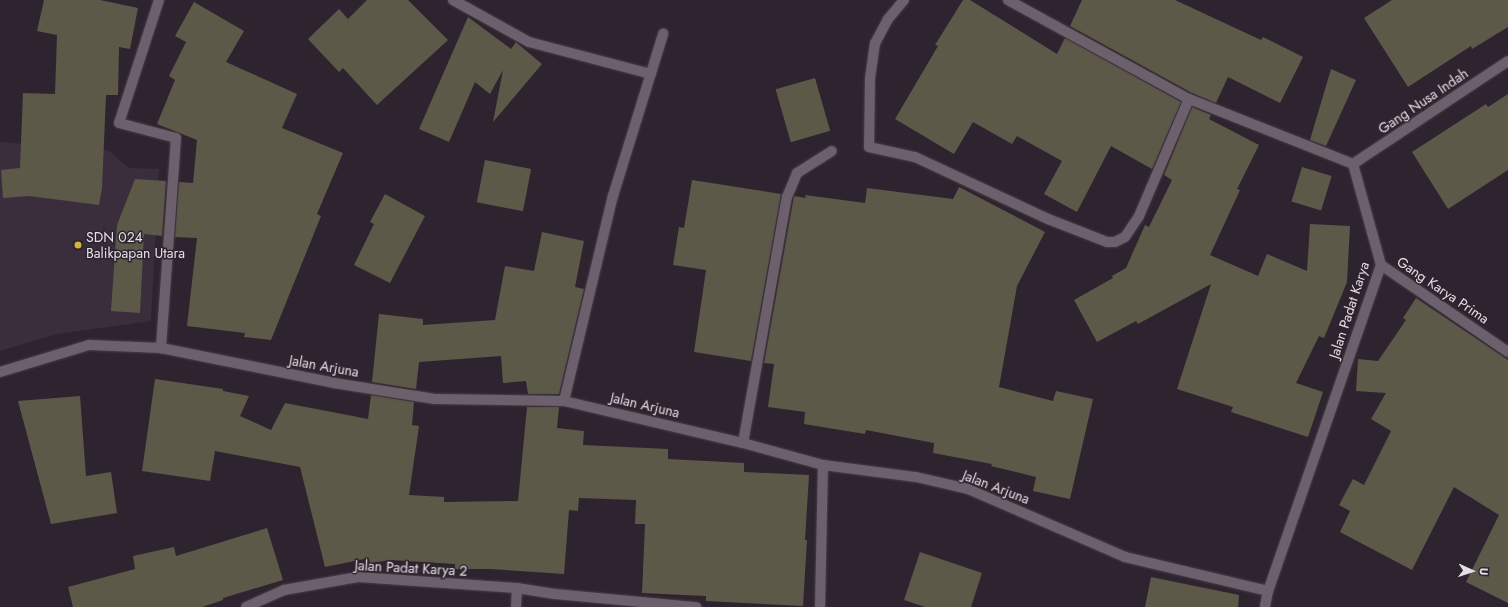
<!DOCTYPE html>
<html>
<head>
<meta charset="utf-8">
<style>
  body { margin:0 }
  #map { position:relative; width:1508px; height:607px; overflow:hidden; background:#2e242f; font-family:Jost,sans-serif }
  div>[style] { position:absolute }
  .built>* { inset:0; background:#3a2d3c }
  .building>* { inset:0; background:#5d5949; transform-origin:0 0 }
  .roads { filter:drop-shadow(0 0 1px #483f49) drop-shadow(0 0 1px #483f49) }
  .street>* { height:10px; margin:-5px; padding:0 5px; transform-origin:5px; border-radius:5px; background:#6c606d }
  .dots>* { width:11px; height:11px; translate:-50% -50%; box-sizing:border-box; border:2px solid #2e242f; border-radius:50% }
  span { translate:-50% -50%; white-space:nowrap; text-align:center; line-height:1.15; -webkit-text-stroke:3px #2e242f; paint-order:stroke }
  .street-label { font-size:14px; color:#e5dee6 }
  .poi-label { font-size:14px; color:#e5dee6 }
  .left { translate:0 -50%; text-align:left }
  .north { position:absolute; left:1452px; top:551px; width:40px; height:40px; -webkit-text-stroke:3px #2e242f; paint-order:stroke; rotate:93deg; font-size:11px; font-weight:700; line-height:16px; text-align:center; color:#e5dee6 }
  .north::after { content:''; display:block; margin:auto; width:14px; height:18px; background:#e5dee6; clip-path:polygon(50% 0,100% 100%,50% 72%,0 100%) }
</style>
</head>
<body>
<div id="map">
  <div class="built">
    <i style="clip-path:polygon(0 142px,108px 150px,129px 168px,159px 169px,151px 321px,57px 334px,0 351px)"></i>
  </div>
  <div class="building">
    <i style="clip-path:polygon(44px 0,100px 0,138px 8px,130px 49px,119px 47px,118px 95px,106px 95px,102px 188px,99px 205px,29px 196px,3px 198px,1px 170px,20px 168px,23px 93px,55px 94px,57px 35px,37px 31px)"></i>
    <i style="clip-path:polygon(367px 0,408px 0,448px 40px,377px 105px,343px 68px,339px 72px,308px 39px,339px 9px,348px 19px)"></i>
    <i style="clip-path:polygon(963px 0,970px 0,1057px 54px,1065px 38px,1181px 102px,1152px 169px,1111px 146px,1077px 212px,1044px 194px,1062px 161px,1017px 136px,1012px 144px,973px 122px,954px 154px,895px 119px,938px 46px,935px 45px)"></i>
    <i style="clip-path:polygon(1082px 0,1175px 0,1261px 40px,1263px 37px,1303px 57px,1280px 103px,1228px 77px,1216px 103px,1192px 93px,1070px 26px)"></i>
    <i style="clip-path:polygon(1392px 0,1508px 0,1508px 27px,1472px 49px,1471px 46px,1408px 87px,1364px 18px)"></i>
    <i style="clip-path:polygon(194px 2px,244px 31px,226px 62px,297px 94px,282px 128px,343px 153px,317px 214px,321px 216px,271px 340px,244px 337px,245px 333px,187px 326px,197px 238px,175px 237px,179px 182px,193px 183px,197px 140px,157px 124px,175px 80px,169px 76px,186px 42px,175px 36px)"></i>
    <i style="clip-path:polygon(468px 17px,511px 49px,516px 42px,518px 44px,542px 64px,493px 122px,503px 70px,490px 94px,475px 82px,449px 142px,419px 129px)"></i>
    <i style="clip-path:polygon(1331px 69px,1356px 80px,1326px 146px,1310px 140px)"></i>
    <i style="left:815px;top:78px;width:55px;height:41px;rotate:74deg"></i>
    <i style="clip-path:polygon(1508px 94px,1508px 170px,1448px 209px,1412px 152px,1486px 104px,1488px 107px)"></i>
    <i style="clip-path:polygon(1192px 107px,1211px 115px,1209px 119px,1259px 145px,1237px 189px,1240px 190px,1210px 255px,1258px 276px,1267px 254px,1307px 271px,1310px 224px,1350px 226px,1347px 282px,1324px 338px,1319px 336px,1296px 383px,1323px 392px,1308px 437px,1231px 412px,1233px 407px,1177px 389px,1211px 284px,1138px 324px,1136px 321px,1097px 342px,1074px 300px,1113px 278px,1112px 276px,1126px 268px,1145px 225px,1149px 227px,1172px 180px,1164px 175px)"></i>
    <i style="left:485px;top:160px;width:47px;height:43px;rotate:11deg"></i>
    <i style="left:1302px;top:167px;width:31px;height:36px;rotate:17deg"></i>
    <i style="clip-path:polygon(135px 179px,166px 181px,162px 236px,144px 234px,140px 313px,111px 311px,117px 225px)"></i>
    <i style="clip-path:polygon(692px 180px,781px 194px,751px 361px,694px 352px,706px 270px,673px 265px,679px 227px,684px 228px)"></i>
    <i style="clip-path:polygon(959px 187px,1045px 232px,1017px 286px,999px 387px,1053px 401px,1056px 391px,1093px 399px,1070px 499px,1033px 491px,1036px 477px,991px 466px,992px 464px,933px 453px,934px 443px,866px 430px,865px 434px,804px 424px,805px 412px,768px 407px,774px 364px,764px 363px,794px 196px,806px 198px,805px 195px,865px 203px,867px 188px,953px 199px)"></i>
    <i style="clip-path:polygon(385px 194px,425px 216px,390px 283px,354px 265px,374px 224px,370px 222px)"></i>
    <i style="clip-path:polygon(542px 232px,584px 241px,575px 287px,584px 289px,559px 394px,528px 394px,526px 381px,503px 383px,501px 356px,419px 362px,416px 389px,372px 382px,379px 314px,423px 319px,423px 325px,495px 320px,505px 266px,534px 271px)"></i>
    <i style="clip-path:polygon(1416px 298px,1508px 360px,1508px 603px,1466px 582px,1499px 515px,1454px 487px,1412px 570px,1340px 532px,1350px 511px,1339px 505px,1353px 479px,1364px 485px,1391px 431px,1371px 419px,1386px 393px,1356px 391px,1358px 359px,1378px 361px,1406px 320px,1403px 318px)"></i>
    <i style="clip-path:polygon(155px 379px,223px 389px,223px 391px,249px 396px,240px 416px,271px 430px,285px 403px,368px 419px,371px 395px,414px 402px,412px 425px,419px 426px,409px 495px,444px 497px,444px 502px,518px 501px,527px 407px,559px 407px,557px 428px,584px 431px,583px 445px,668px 449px,668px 459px,744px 463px,744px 472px,809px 475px,805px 540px,807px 540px,803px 606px,706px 601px,706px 596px,642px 593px,645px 524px,635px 524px,636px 500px,579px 498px,578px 511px,569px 510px,564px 574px,490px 569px,455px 569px,455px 564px,391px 560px,370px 563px,369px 558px,325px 567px,300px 467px,215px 451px,210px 481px,142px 471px)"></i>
    <i style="clip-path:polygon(80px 396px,86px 476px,111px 472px,117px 513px,51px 524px,18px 401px)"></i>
    <i style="clip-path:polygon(267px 528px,283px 580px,223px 598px,223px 600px,202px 607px,73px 607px,68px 587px,135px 569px,133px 556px,174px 547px,176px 556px)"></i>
    <i style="clip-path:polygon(920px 552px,982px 573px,971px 607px,925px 607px,904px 600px)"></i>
    <i style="clip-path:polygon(1151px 577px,1239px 595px,1238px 607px,1145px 607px)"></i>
  </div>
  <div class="roads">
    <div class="street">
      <i style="left:159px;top:0;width:129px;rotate:108deg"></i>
      <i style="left:119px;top:123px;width:59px;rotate:14.7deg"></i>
      <i style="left:176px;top:138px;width:211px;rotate:94.1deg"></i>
      <i style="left:453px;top:0;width:87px;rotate:28.9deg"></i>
      <i style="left:529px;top:42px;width:126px;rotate:14.7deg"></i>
      <i style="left:904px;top:0;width:25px;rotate:130deg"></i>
      <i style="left:888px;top:19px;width:27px;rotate:118deg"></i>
      <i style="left:875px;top:43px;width:35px;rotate:98deg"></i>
      <i style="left:870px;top:78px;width:69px;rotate:90.8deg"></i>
      <i style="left:869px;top:147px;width:47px;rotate:12.3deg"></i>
      <i style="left:915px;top:157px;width:147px;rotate:25deg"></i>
      <i style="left:1048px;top:219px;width:63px;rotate:21.3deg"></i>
      <i style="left:1107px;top:242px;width:8px"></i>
      <i style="left:1115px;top:242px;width:11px;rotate:-27deg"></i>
      <i style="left:1125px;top:237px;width:25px;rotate:-56deg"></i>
      <i style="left:1139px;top:216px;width:127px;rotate:-66.9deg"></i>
      <i style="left:1008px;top:0;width:206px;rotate:28.7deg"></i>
      <i style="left:1189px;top:99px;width:176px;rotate:21.6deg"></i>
      <i style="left:1353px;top:164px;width:105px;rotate:74.5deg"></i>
      <i style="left:1381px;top:265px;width:345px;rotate:109.1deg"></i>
      <i style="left:1268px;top:591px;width:16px;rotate:101deg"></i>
      <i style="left:1353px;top:164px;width:186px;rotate:-33.6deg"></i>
      <i style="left:1381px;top:265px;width:154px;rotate:34.4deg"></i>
      <i style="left:0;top:372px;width:93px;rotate:-16.9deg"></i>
      <i style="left:89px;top:345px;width:72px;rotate:2.4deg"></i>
      <i style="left:161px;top:348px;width:177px;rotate:11.4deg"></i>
      <i style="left:334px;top:383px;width:102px;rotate:9deg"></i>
      <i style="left:435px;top:399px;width:129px;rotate:0.9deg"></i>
      <i style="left:564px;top:401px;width:184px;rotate:13.2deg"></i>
      <i style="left:743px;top:443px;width:83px;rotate:15.4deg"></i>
      <i style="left:823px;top:465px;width:94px;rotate:7.4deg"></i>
      <i style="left:916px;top:477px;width:53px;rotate:13deg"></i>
      <i style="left:968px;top:489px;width:171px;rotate:23.4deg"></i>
      <i style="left:1125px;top:557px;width:147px;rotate:13.4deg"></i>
      <i style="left:564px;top:401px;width:211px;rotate:-76.6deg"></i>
      <i style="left:613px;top:196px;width:170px;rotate:-72.8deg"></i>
      <i style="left:743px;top:443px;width:250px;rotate:-79.9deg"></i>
      <i style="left:787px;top:197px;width:26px;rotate:-67deg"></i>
      <i style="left:797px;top:173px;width:41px;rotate:-32.2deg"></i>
      <i style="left:246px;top:607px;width:42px;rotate:-24.1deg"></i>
      <i style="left:284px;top:590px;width:75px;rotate:-10deg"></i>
      <i style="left:358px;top:577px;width:159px;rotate:4deg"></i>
      <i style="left:517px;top:588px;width:38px;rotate:9deg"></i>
      <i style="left:555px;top:594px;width:142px;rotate:5.3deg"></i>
      <i style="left:516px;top:607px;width:19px;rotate:-87deg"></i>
      <i style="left:820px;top:607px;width:142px;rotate:-88.8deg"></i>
    </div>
  </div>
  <div class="dots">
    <i style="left:78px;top:245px;background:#d3b635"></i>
  </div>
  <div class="street-label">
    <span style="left:1423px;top:101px;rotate:-34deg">Gang Nusa Indah</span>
    <span style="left:1443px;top:290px;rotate:34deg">Gang Karya Prima</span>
    <span style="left:1349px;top:310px;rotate:-72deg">Jalan Padat Karya</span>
    <span style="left:324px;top:366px;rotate:10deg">Jalan Arjuna</span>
    <span style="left:645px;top:405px;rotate:13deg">Jalan Arjuna</span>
    <span style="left:996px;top:487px;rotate:21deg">Jalan Arjuna</span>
    <span style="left:411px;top:568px;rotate:3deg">Jalan Padat Karya 2</span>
  </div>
  <div class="poi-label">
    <span class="left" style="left:86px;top:245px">SDN 024<br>Balikpapan Utara</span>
  </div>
  <div class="north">U</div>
</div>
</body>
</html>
